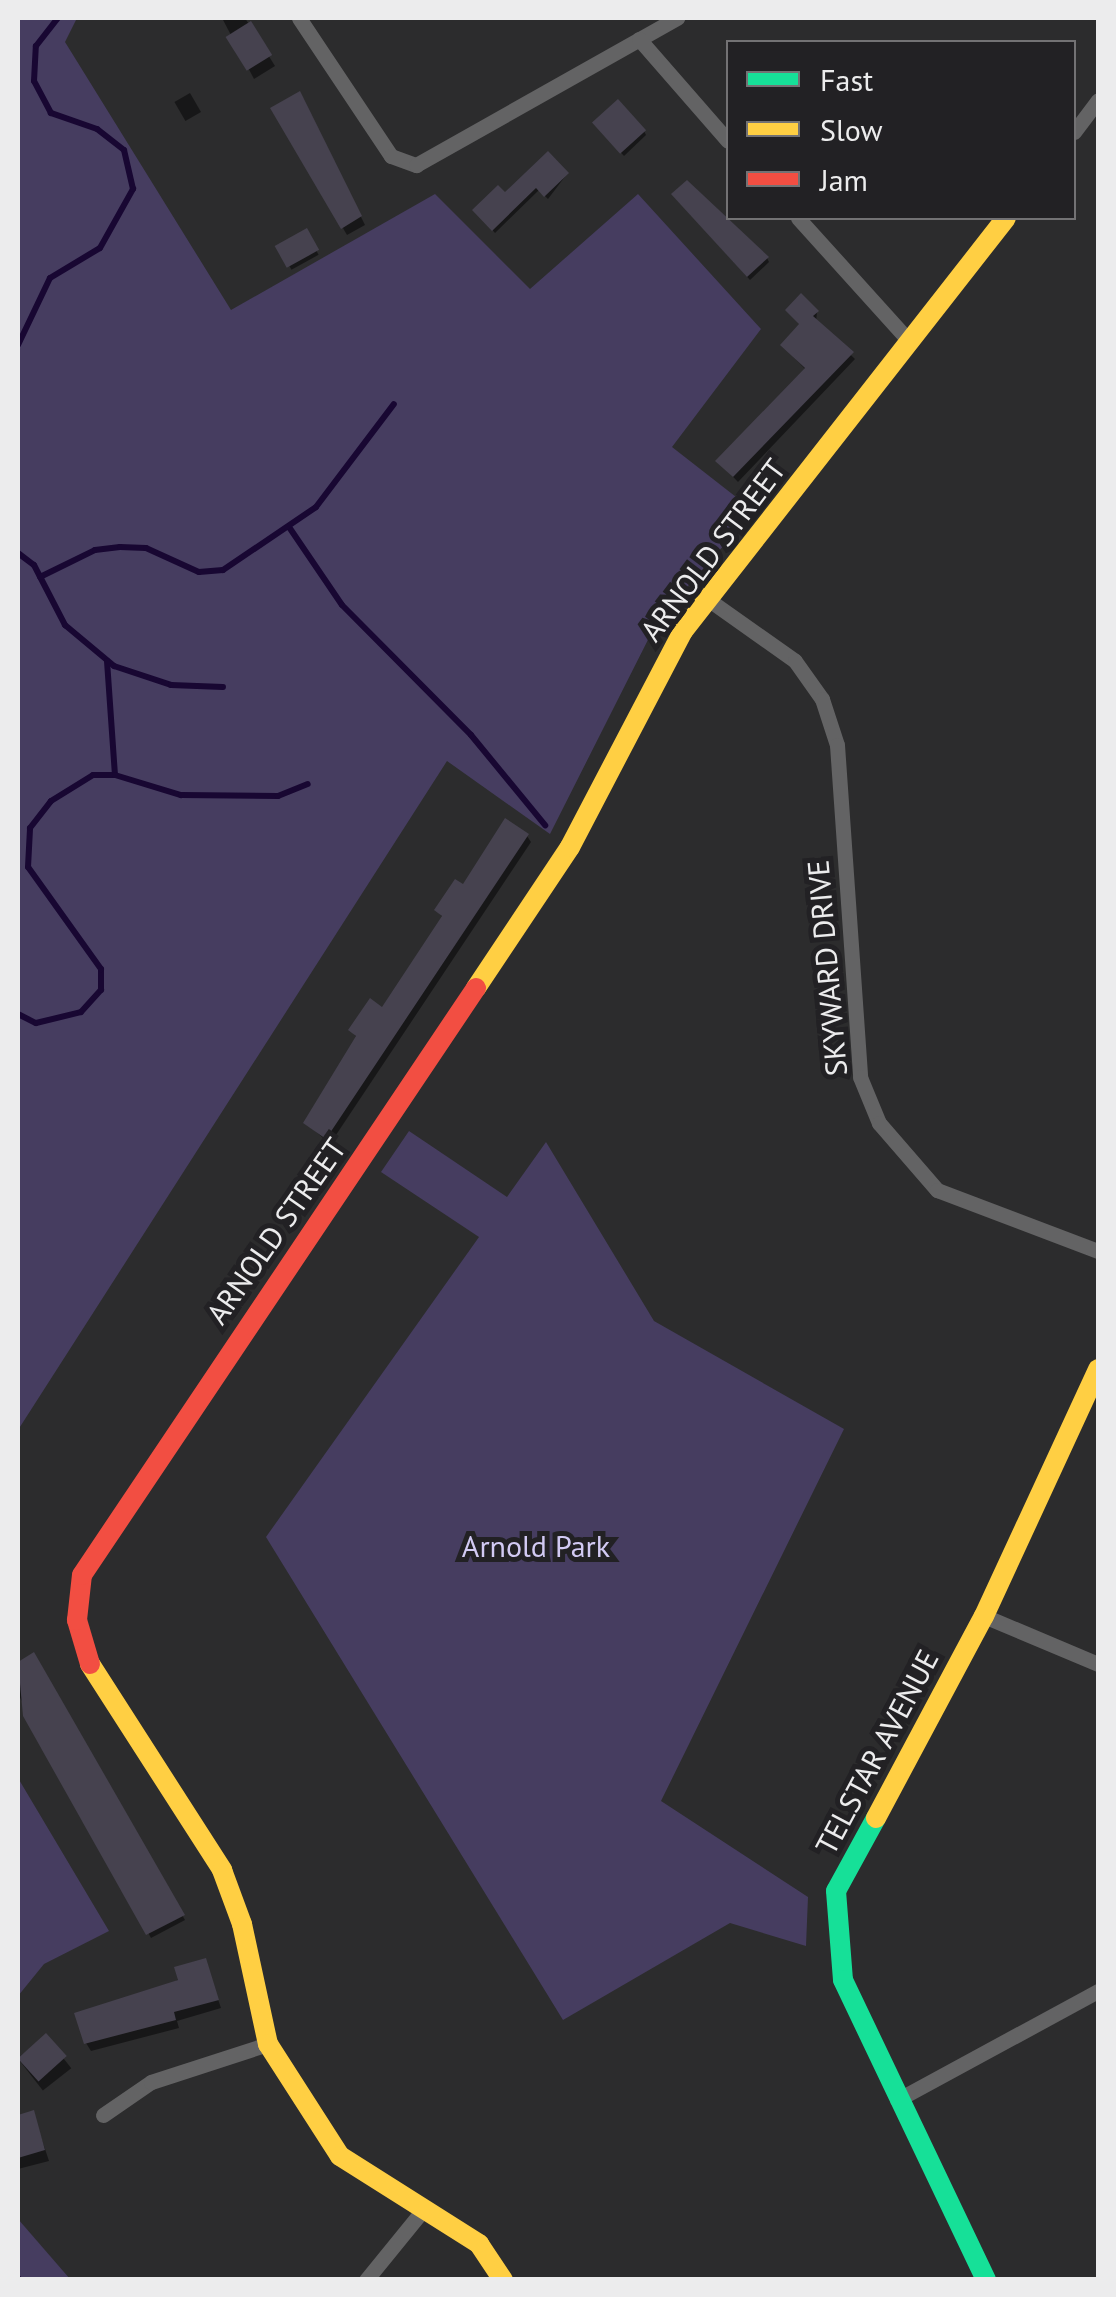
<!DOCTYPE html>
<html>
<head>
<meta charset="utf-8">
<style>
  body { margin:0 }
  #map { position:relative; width:1116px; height:2297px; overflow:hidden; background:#2c2c2d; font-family:"PT Sans",sans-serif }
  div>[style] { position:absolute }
  .green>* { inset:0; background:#463d60 }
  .shadow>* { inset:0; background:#0007; transform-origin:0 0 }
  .stream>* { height:6px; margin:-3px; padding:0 3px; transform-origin:3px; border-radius:3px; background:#180732 }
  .building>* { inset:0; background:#46424f; transform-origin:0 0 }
  .street>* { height:15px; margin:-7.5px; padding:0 7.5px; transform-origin:7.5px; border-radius:7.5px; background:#636364 }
  .fast>* { height:20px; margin:-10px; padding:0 10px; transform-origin:10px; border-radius:10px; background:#16e098 }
  .slow>* { height:20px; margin:-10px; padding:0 10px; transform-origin:10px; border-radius:10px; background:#ffcf43 }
  .jam>* { height:20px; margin:-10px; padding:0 10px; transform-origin:10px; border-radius:10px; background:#f24e42 }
  span { translate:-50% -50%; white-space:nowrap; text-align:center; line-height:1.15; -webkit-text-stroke:10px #222124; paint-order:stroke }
  .street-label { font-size:30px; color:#ececed }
  .park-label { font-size:30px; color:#d2caf3 }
  .frame { position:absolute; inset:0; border:20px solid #ececed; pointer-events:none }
  .legend { position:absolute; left:726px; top:40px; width:350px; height:180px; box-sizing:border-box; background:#222124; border:2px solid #737274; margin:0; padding:12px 18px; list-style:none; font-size:30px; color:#ececed }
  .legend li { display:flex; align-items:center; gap:20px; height:50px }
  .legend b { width:50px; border:2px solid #737274 }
</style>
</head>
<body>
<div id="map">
  <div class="green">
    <i style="clip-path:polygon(18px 18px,77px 18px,65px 42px,231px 310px,435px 194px,530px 289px,638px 194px,761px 329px,672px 447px,754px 511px,658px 620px,550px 834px,447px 761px,18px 1430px)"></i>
    <i style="clip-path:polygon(409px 1131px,507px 1197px,546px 1142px,654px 1321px,844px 1429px,661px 1801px,808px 1897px,806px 1946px,730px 1923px,563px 2020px,266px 1537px,479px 1237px,381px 1172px)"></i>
    <i style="clip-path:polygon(18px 1778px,109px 1931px,44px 1964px,18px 1996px)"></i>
    <i style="clip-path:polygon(18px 2219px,70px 2279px,18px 2279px)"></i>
  </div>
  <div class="shadow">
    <i style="clip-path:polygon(222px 18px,245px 18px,275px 66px,254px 79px)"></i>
    <i style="left:190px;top:93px;width:22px;height:18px;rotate:60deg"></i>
    <i style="clip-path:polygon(299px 94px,365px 225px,347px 235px,273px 109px)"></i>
    <i style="clip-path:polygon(598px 127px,644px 131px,646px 135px,624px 156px)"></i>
    <i style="clip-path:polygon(567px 174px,548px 199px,539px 190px,495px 233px,478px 214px,505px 196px)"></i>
    <i style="clip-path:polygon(677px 199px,767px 258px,769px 262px,750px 280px)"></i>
    <i style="left:306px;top:232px;width:26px;height:31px;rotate:61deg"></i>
    <i style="clip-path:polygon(788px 310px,817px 312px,816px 322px,855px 359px,738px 482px,719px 462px,806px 370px,783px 346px,801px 326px)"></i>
    <i style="clip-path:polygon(527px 836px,531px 842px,330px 1144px,306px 1123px,357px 1038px,351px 1030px,383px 1010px,443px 918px,437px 910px)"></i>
    <i style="clip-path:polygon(33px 1656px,185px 1920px,151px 1938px,18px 1694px,18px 1665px)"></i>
    <i style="clip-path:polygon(205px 1961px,221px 2008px,177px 2021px,179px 2028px,91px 2051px,86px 2043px)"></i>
    <i style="left:46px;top:2036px;width:41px;height:36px;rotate:52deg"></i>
    <i style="clip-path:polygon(33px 2113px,49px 2161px,18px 2169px,18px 2118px)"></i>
  </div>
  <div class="stream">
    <i style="left:18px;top:345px;width:74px;rotate:-64.5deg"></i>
    <i style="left:50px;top:278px;width:58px;rotate:-31deg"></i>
    <i style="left:100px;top:248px;width:68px;rotate:-60.8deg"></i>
    <i style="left:133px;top:189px;width:40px;rotate:-103deg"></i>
    <i style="left:124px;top:150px;width:34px;rotate:-142deg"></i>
    <i style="left:97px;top:129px;width:49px;rotate:-160.8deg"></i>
    <i style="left:51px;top:113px;width:36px;rotate:-118deg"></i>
    <i style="left:34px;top:81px;width:35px;rotate:-87deg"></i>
    <i style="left:36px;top:46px;width:36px;rotate:-52deg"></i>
    <i style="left:289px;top:527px;width:94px;rotate:55.8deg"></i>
    <i style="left:342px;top:605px;width:183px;rotate:45.2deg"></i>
    <i style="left:471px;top:735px;width:117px;rotate:50.6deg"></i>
    <i style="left:18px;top:553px;width:20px;rotate:37deg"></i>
    <i style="left:34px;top:565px;width:68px;rotate:62.7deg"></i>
    <i style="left:65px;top:625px;width:64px;rotate:39.9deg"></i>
    <i style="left:114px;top:666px;width:60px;rotate:18.4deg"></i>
    <i style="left:171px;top:685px;width:52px;rotate:2.2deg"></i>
    <i style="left:40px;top:577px;width:61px;rotate:-26.1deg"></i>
    <i style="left:95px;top:550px;width:25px;rotate:-7deg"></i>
    <i style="left:120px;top:547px;width:26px;rotate:2deg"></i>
    <i style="left:146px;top:548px;width:58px;rotate:24.4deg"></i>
    <i style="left:199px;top:572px;width:24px;rotate:-5deg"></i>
    <i style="left:223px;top:570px;width:112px;rotate:-34.1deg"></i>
    <i style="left:316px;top:507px;width:129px;rotate:-52.9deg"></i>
    <i style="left:107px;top:661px;width:114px;rotate:86deg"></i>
    <i style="left:18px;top:1014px;width:20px;rotate:27deg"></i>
    <i style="left:36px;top:1023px;width:46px;rotate:-13.7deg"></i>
    <i style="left:81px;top:1012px;width:30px;rotate:-48deg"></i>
    <i style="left:101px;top:990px;width:21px;rotate:-90deg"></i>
    <i style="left:101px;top:969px;width:125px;rotate:-125.6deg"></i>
    <i style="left:28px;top:867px;width:39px;rotate:-87deg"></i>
    <i style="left:30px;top:828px;width:34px;rotate:-52deg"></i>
    <i style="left:51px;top:801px;width:49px;rotate:-31.8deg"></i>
    <i style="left:93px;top:775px;width:22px"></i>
    <i style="left:115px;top:775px;width:69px;rotate:16.9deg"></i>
    <i style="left:181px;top:795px;width:97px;rotate:0.6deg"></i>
    <i style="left:278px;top:796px;width:32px;rotate:-22deg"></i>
    <i style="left:18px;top:2278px;width:3px;rotate:45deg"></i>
  </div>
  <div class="building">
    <i style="left:251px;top:21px;width:40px;height:30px;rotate:58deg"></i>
    <i style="clip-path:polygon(300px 91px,362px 216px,341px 229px,270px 108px)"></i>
    <i style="left:618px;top:99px;width:42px;height:35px;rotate:48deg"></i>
    <i style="clip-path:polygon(548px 151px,569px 173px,544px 197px,536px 188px,492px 231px,472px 210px,498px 185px,505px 192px)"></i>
    <i style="clip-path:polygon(687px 180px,769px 257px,747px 277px,671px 194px)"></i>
    <i style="left:307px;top:228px;width:25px;height:37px;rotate:61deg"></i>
    <i style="clip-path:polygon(801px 293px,819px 311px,813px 316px,854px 352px,733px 477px,715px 461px,805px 368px,780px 345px,799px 324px,785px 310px)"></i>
    <i style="clip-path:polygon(505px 818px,529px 834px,326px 1139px,303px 1123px,356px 1036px,348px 1030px,370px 998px,382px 1007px,442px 916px,434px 910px,455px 879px,463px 884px)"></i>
    <i style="clip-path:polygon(34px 1652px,185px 1915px,146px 1935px,23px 1716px,18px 1662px)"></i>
    <i style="clip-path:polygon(206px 1958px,219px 2000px,174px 2012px,176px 2020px,84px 2044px,74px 2013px,178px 1980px,174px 1967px)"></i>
    <i style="left:46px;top:2033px;width:31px;height:38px;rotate:48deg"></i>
    <i style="clip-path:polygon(34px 2110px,45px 2150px,18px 2158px,18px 2115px)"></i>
  </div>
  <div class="street">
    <i style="left:299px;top:18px;width:166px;rotate:56.3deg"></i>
    <i style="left:391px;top:156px;width:27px;rotate:20deg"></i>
    <i style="left:416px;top:165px;width:300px;rotate:-29.4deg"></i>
    <i style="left:639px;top:39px;width:135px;rotate:48.9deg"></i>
    <i style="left:1074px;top:132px;width:40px;rotate:-53deg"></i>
    <i style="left:798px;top:218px;width:166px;rotate:47.9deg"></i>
    <i style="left:709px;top:600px;width:105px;rotate:35.3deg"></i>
    <i style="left:795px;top:661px;width:47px;rotate:54.6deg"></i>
    <i style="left:822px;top:699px;width:48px;rotate:71.9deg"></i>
    <i style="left:837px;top:745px;width:333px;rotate:86deg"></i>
    <i style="left:860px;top:1077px;width:50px;rotate:67.6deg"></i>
    <i style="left:879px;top:1123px;width:89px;rotate:49.1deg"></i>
    <i style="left:937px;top:1190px;width:172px;rotate:20.8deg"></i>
    <i style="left:984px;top:1616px;width:124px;rotate:22.8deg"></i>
    <i style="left:897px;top:2100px;width:229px;rotate:-28.5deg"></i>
    <i style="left:103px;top:2115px;width:58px;rotate:-34.5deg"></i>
    <i style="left:151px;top:2082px;width:123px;rotate:-18deg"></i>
    <i style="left:366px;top:2280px;width:89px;rotate:-50.9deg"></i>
  </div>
  <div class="fast">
    <i style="left:876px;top:1818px;width:83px;rotate:118.7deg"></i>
    <i style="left:836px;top:1891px;width:89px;rotate:85.5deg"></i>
    <i style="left:843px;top:1980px;width:332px;rotate:64.5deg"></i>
  </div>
  <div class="slow">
    <i style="left:476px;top:988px;width:169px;rotate:-56.3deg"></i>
    <i style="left:570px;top:847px;width:244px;rotate:-62.4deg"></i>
    <i style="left:683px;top:631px;width:524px;rotate:-51.97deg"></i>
    <i style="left:90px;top:1664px;width:245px;rotate:57.3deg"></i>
    <i style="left:222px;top:1870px;width:58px;rotate:69.7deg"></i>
    <i style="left:242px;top:1924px;width:123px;rotate:77.8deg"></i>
    <i style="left:268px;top:2044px;width:133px;rotate:57.3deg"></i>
    <i style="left:340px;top:2156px;width:165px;rotate:32.3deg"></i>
    <i style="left:479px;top:2244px;width:43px;rotate:56.3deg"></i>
    <i style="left:876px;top:1818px;width:229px;rotate:-61.9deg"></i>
    <i style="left:984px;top:1616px;width:272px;rotate:-65.2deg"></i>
  </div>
  <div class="jam">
    <i style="left:90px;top:1664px;width:46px;rotate:-106.5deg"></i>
    <i style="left:77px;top:1620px;width:45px;rotate:-83.7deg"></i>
    <i style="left:82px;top:1575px;width:707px;rotate:-56.13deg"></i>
  </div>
  <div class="street-label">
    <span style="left:713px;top:550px;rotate:-53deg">ARNOLD STREET</span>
    <span style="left:827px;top:968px;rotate:-95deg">SKYWARD DRIVE</span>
    <span style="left:276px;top:1231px;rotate:-55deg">ARNOLD STREET</span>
    <span style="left:877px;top:1752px;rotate:-62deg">TELSTAR AVENUE</span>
  </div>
  <div class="park-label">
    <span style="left:536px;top:1546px">Arnold Park</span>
  </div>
  <div class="frame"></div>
  <ul class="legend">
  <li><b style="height:12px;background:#16e098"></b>Fast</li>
  <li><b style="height:12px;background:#ffcf43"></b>Slow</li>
  <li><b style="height:12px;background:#f24e42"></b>Jam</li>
  </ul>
</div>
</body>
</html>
